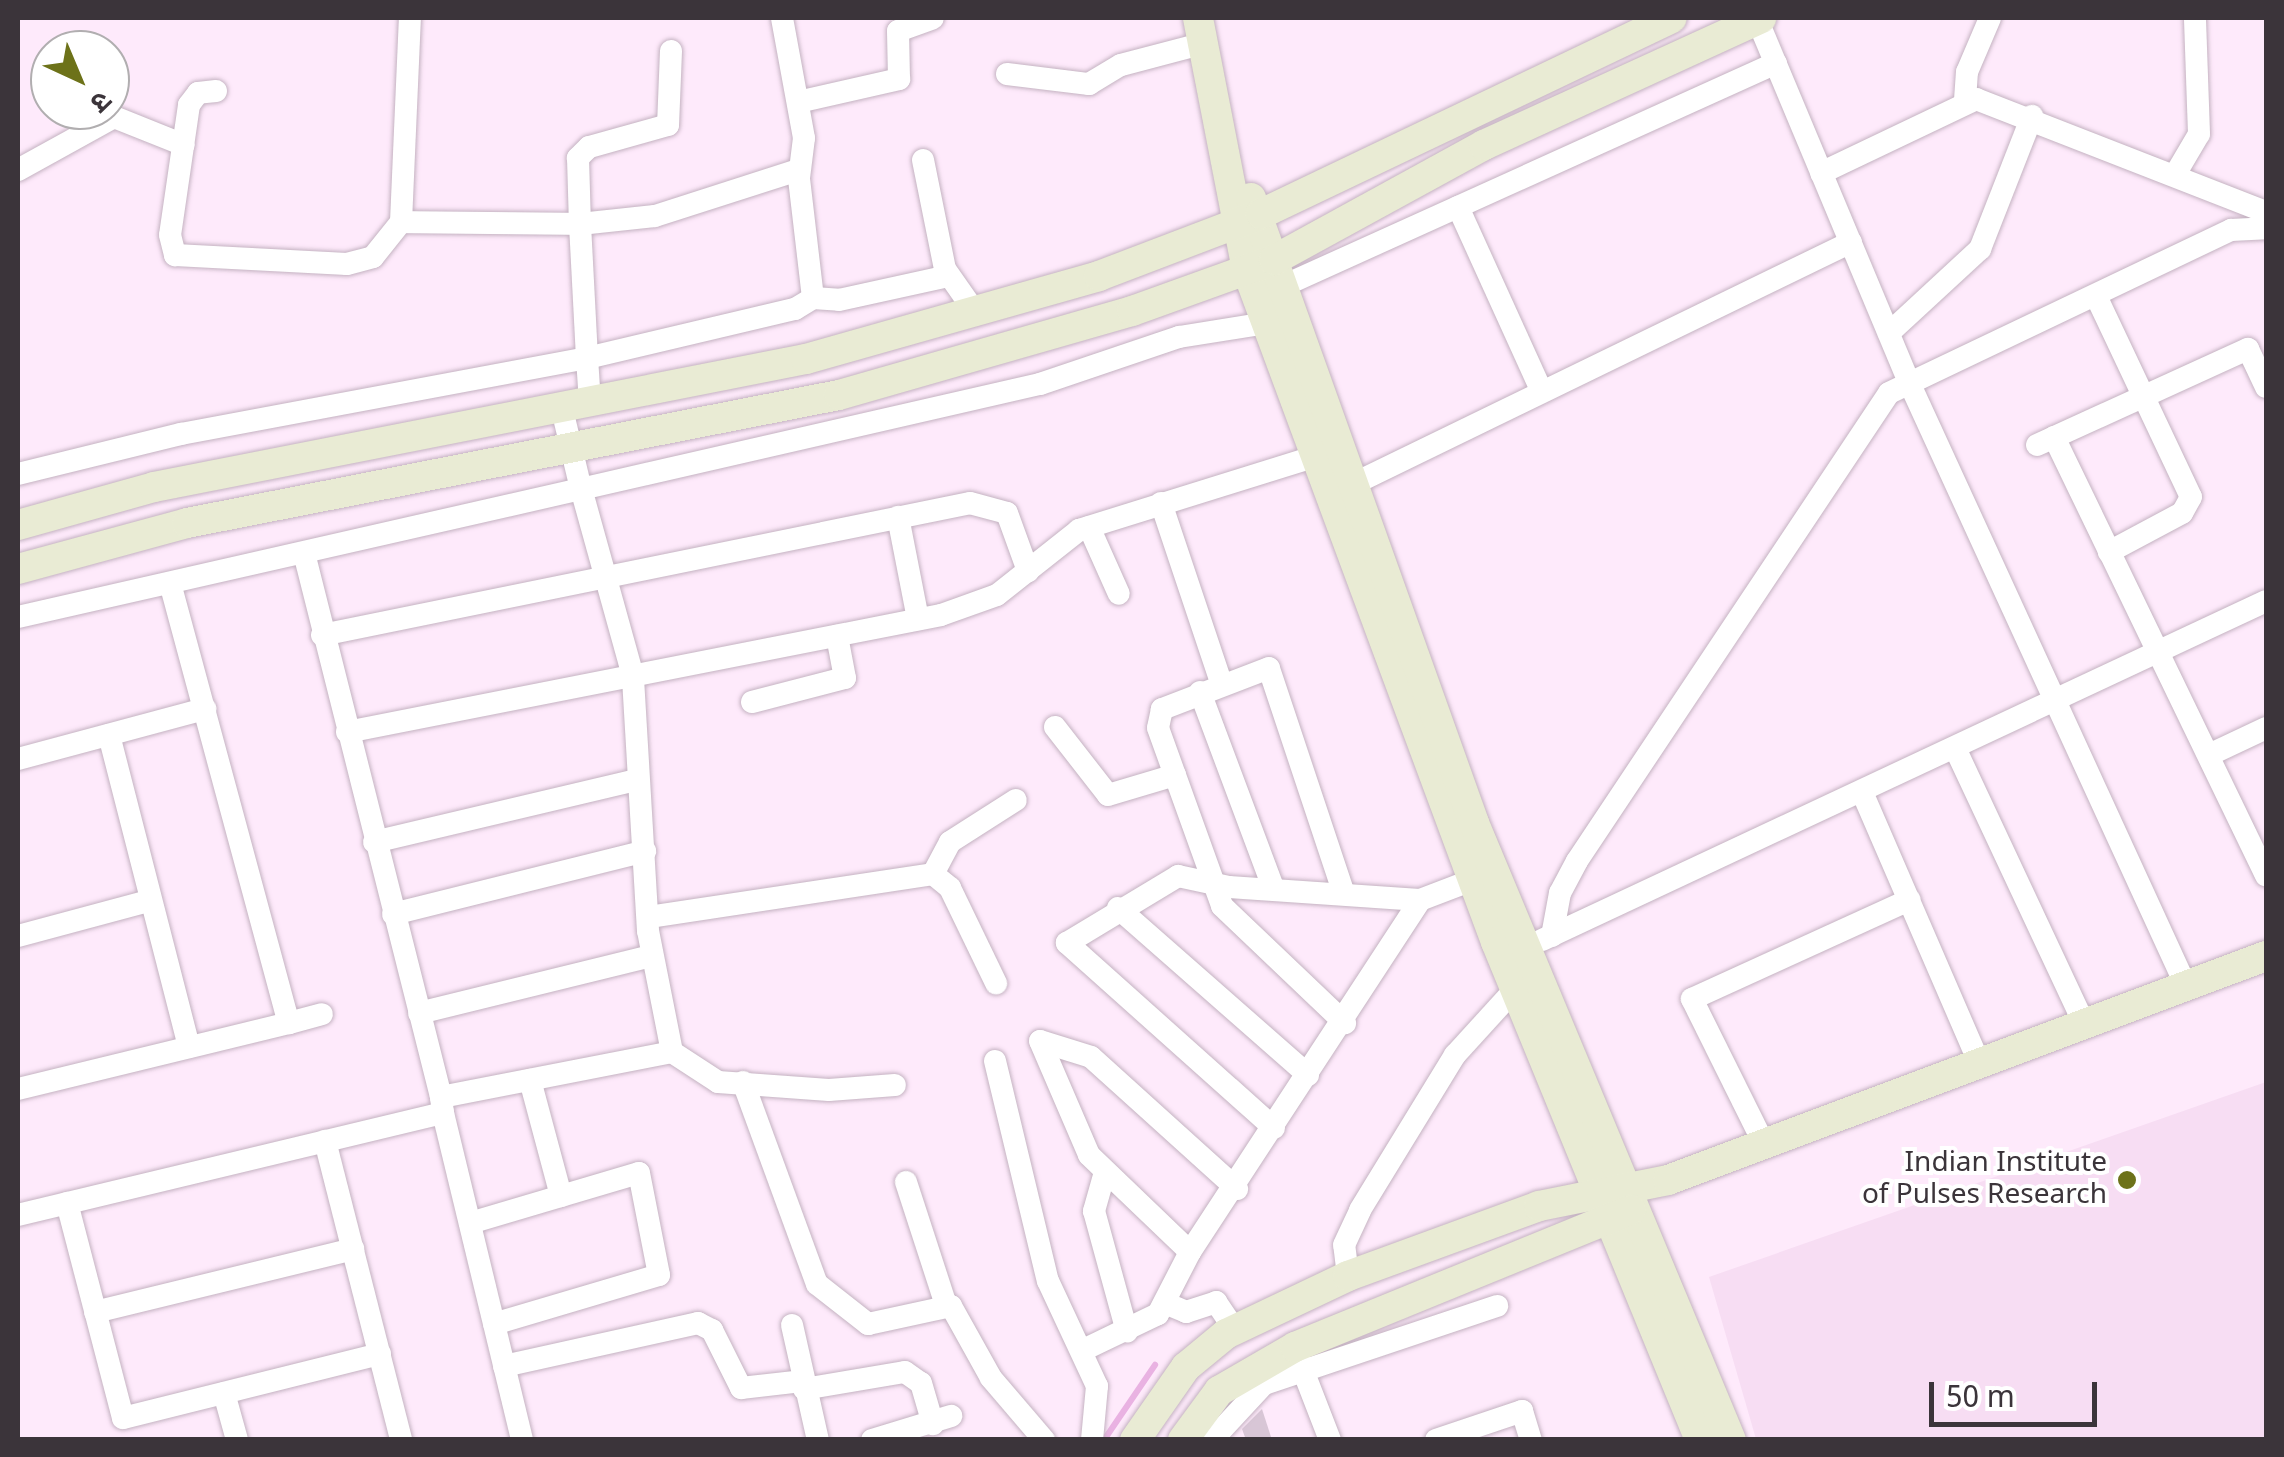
<!DOCTYPE html>
<html>
<head>
<meta charset="utf-8">
<style>
  body { margin:0 }
  #map { position:relative; width:2284px; height:1457px; overflow:hidden; background:#feeafb; font-family:Georgia,"Noto Sans Devanagari",serif }
  div>[style] { position:absolute }
  .built>* { inset:0; background:#f7ddf3 }
  .stream>* { height:6px; margin:-3px; padding:0 3px; transform-origin:3px; border-radius:3px; background:#e9b2e2 }
  .building>* { inset:0; background:#d8c6d6 }
  .roads { filter:drop-shadow(0 0 2px #c4b2c1) drop-shadow(0 0 2px #c4b2c1) }
  .street>* { height:22px; margin:-11px; padding:0 11px; transform-origin:11px; border-radius:11px; background:#fff }
  .secondary>* { height:30px; margin:-15px; padding:0 15px; transform-origin:15px; border-radius:15px; background:#e9ebd4 }
  .dots>* { width:28px; height:28px; translate:-50% -50%; box-sizing:border-box; border:5px solid #fff; border-radius:50% }
  span { translate:-50% -50%; white-space:nowrap; text-align:center; line-height:1.15; -webkit-text-stroke:8px #fff; paint-order:stroke }
  .poi-label { font-size:28px; color:#3b343a }
  .right { translate:-100% -50%; text-align:right }
  .frame { position:absolute; inset:0; border:20px solid #3b343a; pointer-events:none }
  .north { position:absolute; left:30px; top:30px; width:100px; height:100px; box-sizing:border-box; background:#fff; border:2px solid #b1aeb0; border-radius:50%; rotate:136deg; font-size:28px; font-weight:700; line-height:40px; text-align:center; color:#3b343a }
  .north::after { content:''; display:block; margin:auto; width:35px; height:45px; background:#6d7219; clip-path:polygon(50% 0,100% 100%,50% 72%,0 100%) }
  .scale { position:absolute; left:1929px; top:1382px; width:168px; height:45px; box-sizing:border-box; border:5px solid #3b343a; border-top:0; padding-left:12px; font-size:30px; line-height:35px; white-space:nowrap; color:#3b343a; -webkit-text-stroke:8px #fff; paint-order:stroke }
</style>
</head>
<body>
<div id="map">
  <div class="built">
    <i style="clip-path:polygon(2266px 1082px,2266px 1439px,1756px 1439px,1709px 1277px)"></i>
  </div>
  <div class="stream">
    <i style="left:1104px;top:1440px;width:91px;rotate:-55.8deg"></i>
  </div>
  <div class="building">
    <i style="clip-path:polygon(1262px 1409px,1272px 1440px,1246px 1440px,1242px 1429px)"></i>
  </div>
  <div class="roads">
    <div class="street">
      <i style="left:1757px;top:19px;width:391px;rotate:67.3deg"></i>
      <i style="left:1908px;top:380px;width:667px;rotate:65.36deg"></i>
      <i style="left:671px;top:51px;width:74px;rotate:92.3deg"></i>
      <i style="left:668px;top:125px;width:82px;rotate:164.4deg"></i>
      <i style="left:589px;top:147px;width:16px;rotate:135deg"></i>
      <i style="left:578px;top:158px;width:66px;rotate:88.3deg"></i>
      <i style="left:580px;top:224px;width:75px;rotate:-6.1deg"></i>
      <i style="left:655px;top:216px;width:150px;rotate:-17.8deg"></i>
      <i style="left:1007px;top:74px;width:83px;rotate:7deg"></i>
      <i style="left:1089px;top:84px;width:37px;rotate:-31deg"></i>
      <i style="left:1121px;top:65px;width:86px;rotate:-14.8deg"></i>
      <i style="left:216px;top:91px;width:18px;rotate:174deg"></i>
      <i style="left:198px;top:93px;width:15px;rotate:127deg"></i>
      <i style="left:189px;top:105px;width:131px;rotate:98.3deg"></i>
      <i style="left:170px;top:235px;width:21px;rotate:76deg"></i>
      <i style="left:175px;top:255px;width:172px;rotate:3deg"></i>
      <i style="left:347px;top:264px;width:27px;rotate:-15deg"></i>
      <i style="left:373px;top:257px;width:45px;rotate:-51.3deg"></i>
      <i style="left:1965px;top:100px;width:28px;rotate:-86deg"></i>
      <i style="left:1967px;top:72px;width:59px;rotate:-66.9deg"></i>
      <i style="left:798px;top:102px;width:104px;rotate:-12.8deg"></i>
      <i style="left:899px;top:79px;width:48px;rotate:-91.2deg"></i>
      <i style="left:898px;top:31px;width:37px;rotate:-20deg"></i>
      <i style="left:923px;top:160px;width:111px;rotate:78.6deg"></i>
      <i style="left:945px;top:269px;width:52px;rotate:55.1deg"></i>
      <i style="left:18px;top:170px;width:110px;rotate:-28.9deg"></i>
      <i style="left:114px;top:117px;width:75px;rotate:21.8deg"></i>
      <i style="left:1821px;top:173px;width:172px;rotate:-25.5deg"></i>
      <i style="left:1976px;top:99px;width:311px;rotate:21.3deg"></i>
      <i style="left:2176px;top:173px;width:45px;rotate:-59.5deg"></i>
      <i style="left:2199px;top:134px;width:116px;rotate:-92deg"></i>
      <i style="left:1458px;top:207px;width:201px;rotate:65.6deg"></i>
      <i style="left:1283px;top:286px;width:541px;rotate:-24.34deg"></i>
      <i style="left:2096px;top:296px;width:222px;rotate:64.7deg"></i>
      <i style="left:2191px;top:497px;width:18px;rotate:119deg"></i>
      <i style="left:2182px;top:513px;width:83px;rotate:151.9deg"></i>
      <i style="left:813px;top:298px;width:26px;rotate:4deg"></i>
      <i style="left:839px;top:300px;width:112px;rotate:-12.4deg"></i>
      <i style="left:1889px;top:333px;width:124px;rotate:-42.7deg"></i>
      <i style="left:1980px;top:249px;width:143px;rotate:-68.6deg"></i>
      <i style="left:590px;top:403px;width:45px;rotate:-93.8deg"></i>
      <i style="left:587px;top:358px;width:214px;rotate:-13.3deg"></i>
      <i style="left:795px;top:309px;width:21px;rotate:-31deg"></i>
      <i style="left:813px;top:298px;width:121px;rotate:-96.7deg"></i>
      <i style="left:799px;top:178px;width:40px;rotate:-82.9deg"></i>
      <i style="left:804px;top:138px;width:122px;rotate:-100.4deg"></i>
      <i style="left:2054px;top:437px;width:487px;rotate:64.2deg"></i>
      <i style="left:2037px;top:445px;width:232px;rotate:-24.5deg"></i>
      <i style="left:2248px;top:349px;width:42px;rotate:64.7deg"></i>
      <i style="left:18px;top:474px;width:168px;rotate:-13.8deg"></i>
      <i style="left:181px;top:434px;width:413px;rotate:-10.6deg"></i>
      <i style="left:587px;top:358px;width:134px;rotate:-93deg"></i>
      <i style="left:580px;top:224px;width:179px;rotate:-179.4deg"></i>
      <i style="left:401px;top:222px;width:204px;rotate:-87.5deg"></i>
      <i style="left:1341px;top:490px;width:567px;rotate:-25.93deg"></i>
      <i style="left:1161px;top:503px;width:192px;rotate:71.5deg"></i>
      <i style="left:898px;top:517px;width:104px;rotate:78.9deg"></i>
      <i style="left:1089px;top:527px;width:73px;rotate:65.9deg"></i>
      <i style="left:304px;top:553px;width:561px;rotate:75.86deg"></i>
      <i style="left:170px;top:583px;width:456px;rotate:74.9deg"></i>
      <i style="left:289px;top:1023px;width:34px;rotate:-15deg"></i>
      <i style="left:18px;top:617px;width:577px;rotate:-12.81deg"></i>
      <i style="left:581px;top:489px;width:82px;rotate:-103.4deg"></i>
      <i style="left:322px;top:635px;width:661px;rotate:-11.51deg"></i>
      <i style="left:970px;top:503px;width:38px;rotate:15deg"></i>
      <i style="left:1007px;top:513px;width:62px;rotate:70.1deg"></i>
      <i style="left:1200px;top:692px;width:211px;rotate:69.5deg"></i>
      <i style="left:752px;top:702px;width:96px;rotate:-14.5deg"></i>
      <i style="left:845px;top:678px;width:43px;rotate:-100.8deg"></i>
      <i style="left:1055px;top:727px;width:86px;rotate:52.1deg"></i>
      <i style="left:1108px;top:795px;width:70px;rotate:-16.6deg"></i>
      <i style="left:347px;top:732px;width:605px;rotate:-11.14deg"></i>
      <i style="left:941px;top:615px;width:59px;rotate:-19.7deg"></i>
      <i style="left:997px;top:595px;width:105px;rotate:-38.4deg"></i>
      <i style="left:1079px;top:530px;width:246px;rotate:-17.3deg"></i>
      <i style="left:109px;top:735px;width:322px;rotate:75.6deg"></i>
      <i style="left:1955px;top:748px;width:304px;rotate:64.9deg"></i>
      <i style="left:2211px;top:754px;width:61px;rotate:-25.3deg"></i>
      <i style="left:18px;top:759px;width:194px;rotate:-15deg"></i>
      <i style="left:1862px;top:792px;width:294px;rotate:66.6deg"></i>
      <i style="left:374px;top:842px;width:270px;rotate:-13.3deg"></i>
      <i style="left:933px;top:874px;width:36px;rotate:-62deg"></i>
      <i style="left:950px;top:842px;width:78px;rotate:-32.5deg"></i>
      <i style="left:1344px;top:894px;width:238px;rotate:-108.4deg"></i>
      <i style="left:1269px;top:668px;width:115px;rotate:159deg"></i>
      <i style="left:1162px;top:709px;width:19px;rotate:102deg"></i>
      <i style="left:1158px;top:728px;width:189px;rotate:70.2deg"></i>
      <i style="left:1222px;top:906px;width:170px;rotate:43.6deg"></i>
      <i style="left:1118px;top:908px;width:253px;rotate:41.3deg"></i>
      <i style="left:393px;top:914px;width:260px;rotate:-14deg"></i>
      <i style="left:649px;top:917px;width:287px;rotate:-8.6deg"></i>
      <i style="left:933px;top:874px;width:22px;rotate:39deg"></i>
      <i style="left:950px;top:888px;width:106px;rotate:64.2deg"></i>
      <i style="left:18px;top:936px;width:136px;rotate:-15deg"></i>
      <i style="left:1552px;top:936px;width:44px;rotate:-79.5deg"></i>
      <i style="left:1560px;top:893px;width:36px;rotate:-62deg"></i>
      <i style="left:1577px;top:861px;width:562px;rotate:-56.31deg"></i>
      <i style="left:1889px;top:393px;width:379px;rotate:-25.5deg"></i>
      <i style="left:2231px;top:230px;width:35px;rotate:-3deg"></i>
      <i style="left:1542px;top:940px;width:799px;rotate:-25.09deg"></i>
      <i style="left:419px;top:1013px;width:239px;rotate:-13.8deg"></i>
      <i style="left:1040px;top:1041px;width:124px;rotate:66.7deg"></i>
      <i style="left:1089px;top:1155px;width:140px;rotate:43.8deg"></i>
      <i style="left:1190px;top:1252px;width:70px;rotate:117.3deg"></i>
      <i style="left:1158px;top:1314px;width:85px;rotate:154.3deg"></i>
      <i style="left:1040px;top:1041px;width:53px;rotate:17.4deg"></i>
      <i style="left:1091px;top:1057px;width:197px;rotate:42.1deg"></i>
      <i style="left:672px;top:1052px;width:55px;rotate:33.1deg"></i>
      <i style="left:718px;top:1082px;width:111px;rotate:4.1deg"></i>
      <i style="left:829px;top:1090px;width:66px;rotate:-4.3deg"></i>
      <i style="left:995px;top:1061px;width:226px;rotate:76.5deg"></i>
      <i style="left:1048px;top:1281px;width:116px;rotate:65deg"></i>
      <i style="left:1097px;top:1386px;width:54px;rotate:95.3deg"></i>
      <i style="left:530px;top:1080px;width:120px;rotate:75deg"></i>
      <i style="left:743px;top:1082px;width:215px;rotate:69.9deg"></i>
      <i style="left:817px;top:1284px;width:65px;rotate:38.1deg"></i>
      <i style="left:868px;top:1324px;width:85px;rotate:-12.2deg"></i>
      <i style="left:951px;top:1306px;width:82px;rotate:60.9deg"></i>
      <i style="left:991px;top:1378px;width:82px;rotate:49.5deg"></i>
      <i style="left:18px;top:1089px;width:279px;rotate:-13.7deg"></i>
      <i style="left:443px;top:1113px;width:16px;rotate:-97deg"></i>
      <i style="left:441px;top:1097px;width:235px;rotate:-11deg"></i>
      <i style="left:672px;top:1052px;width:123px;rotate:-101.2deg"></i>
      <i style="left:648px;top:931px;width:255px;rotate:-93.4deg"></i>
      <i style="left:633px;top:676px;width:194px;rotate:-105.5deg"></i>
      <i style="left:581px;top:489px;width:471px;rotate:-12.9deg"></i>
      <i style="left:1040px;top:384px;width:147px;rotate:-18.7deg"></i>
      <i style="left:1179px;top:337px;width:88px;rotate:-9.1deg"></i>
      <i style="left:1274px;top:1128px;width:278px;rotate:-138.2deg"></i>
      <i style="left:1067px;top:943px;width:130px;rotate:-31.1deg"></i>
      <i style="left:1178px;top:876px;width:52px;rotate:12.2deg"></i>
      <i style="left:1229px;top:887px;width:191px;rotate:3.9deg"></i>
      <i style="left:1420px;top:900px;width:56px;rotate:-21deg"></i>
      <i style="left:325px;top:1141px;width:309px;rotate:75.7deg"></i>
      <i style="left:1764px;top:1144px;width:162px;rotate:-116.4deg"></i>
      <i style="left:1692px;top:999px;width:239px;rotate:-24.5deg"></i>
      <i style="left:1105px;top:1172px;width:41px;rotate:105.8deg"></i>
      <i style="left:1094px;top:1211px;width:125px;rotate:74.7deg"></i>
      <i style="left:906px;top:1182px;width:129px;rotate:72deg"></i>
      <i style="left:67px;top:1203px;width:222px;rotate:75.4deg"></i>
      <i style="left:123px;top:1418px;width:265px;rotate:-14deg"></i>
      <i style="left:18px;top:1215px;width:437px;rotate:-13.5deg"></i>
      <i style="left:443px;top:1113px;width:336px;rotate:76.4deg"></i>
      <i style="left:470px;top:1223px;width:176px;rotate:-16.5deg"></i>
      <i style="left:639px;top:1173px;width:104px;rotate:78.9deg"></i>
      <i style="left:659px;top:1275px;width:172px;rotate:163.5deg"></i>
      <i style="left:1190px;top:1252px;width:420px;rotate:-56.8deg"></i>
      <i style="left:1348px;top:1276px;width:31px;rotate:-97deg"></i>
      <i style="left:1344px;top:1245px;width:38px;rotate:-65deg"></i>
      <i style="left:1360px;top:1210px;width:182px;rotate:-58.5deg"></i>
      <i style="left:1455px;top:1055px;width:89px;rotate:-47.7deg"></i>
      <i style="left:1165px;top:1303px;width:23px;rotate:23deg"></i>
      <i style="left:1186px;top:1312px;width:32px;rotate:-18deg"></i>
      <i style="left:1216px;top:1302px;width:34px;rotate:56deg"></i>
      <i style="left:95px;top:1312px;width:266px;rotate:-13.7deg"></i>
      <i style="left:792px;top:1325px;width:118px;rotate:77.3deg"></i>
      <i style="left:1299px;top:1360px;width:86px;rotate:68.8deg"></i>
      <i style="left:504px;top:1366px;width:199px;rotate:-12.5deg"></i>
      <i style="left:698px;top:1323px;width:16px;rotate:27deg"></i>
      <i style="left:712px;top:1330px;width:65px;rotate:63.4deg"></i>
      <i style="left:741px;top:1388px;width:61px;rotate:-6.5deg"></i>
      <i style="left:804px;top:1389px;width:102px;rotate:-9.6deg"></i>
      <i style="left:905px;top:1372px;width:19px;rotate:35deg"></i>
      <i style="left:921px;top:1383px;width:43px;rotate:73.7deg"></i>
      <i style="left:224px;top:1393px;width:49px;rotate:74.5deg"></i>
      <i style="left:872px;top:1440px;width:83px;rotate:-16.9deg"></i>
      <i style="left:1212px;top:1440px;width:76px;rotate:-47.1deg"></i>
      <i style="left:1264px;top:1384px;width:246px;rotate:-18.5deg"></i>
      <i style="left:1436px;top:1440px;width:91px;rotate:-18.6deg"></i>
      <i style="left:1522px;top:1411px;width:30px;rotate:73deg"></i>
    </div>
    <div class="secondary">
      <i style="left:1198px;top:18px;width:257px;rotate:79deg"></i>
      <i style="left:1247px;top:270px;width:717px;rotate:69.67deg"></i>
      <i style="left:1496px;top:942px;width:538px;rotate:67.72deg"></i>
      <i style="left:1251px;top:198px;width:664px;rotate:70.36deg"></i>
      <i style="left:1474px;top:823px;width:668px;rotate:67.39deg"></i>
      <i style="left:18px;top:525px;width:141px;rotate:-15.6deg"></i>
      <i style="left:154px;top:487px;width:664px;rotate:-11.11deg"></i>
      <i style="left:806px;top:359px;width:305px;rotate:-15.8deg"></i>
      <i style="left:1099px;top:276px;width:173px;rotate:-20.9deg"></i>
      <i style="left:1261px;top:214px;width:455px;rotate:-25.5deg"></i>
      <i style="left:18px;top:569px;width:175px;rotate:-15.2deg"></i>
      <i style="left:187px;top:523px;width:664px;rotate:-11.11deg"></i>
      <i style="left:839px;top:395px;width:305px;rotate:-16deg"></i>
      <i style="left:1132px;top:311px;width:151px;rotate:-19.8deg"></i>
      <i style="left:1274px;top:260px;width:239px;rotate:-28.7deg"></i>
      <i style="left:1484px;top:145px;width:305px;rotate:-24.6deg"></i>
      <i style="left:1135px;top:1440px;width:89px;rotate:-55.1deg"></i>
      <i style="left:1186px;top:1367px;width:52px;rotate:-39.5deg"></i>
      <i style="left:1226px;top:1334px;width:135px;rotate:-25.4deg"></i>
      <i style="left:1348px;top:1276px;width:203px;rotate:-20.1deg"></i>
      <i style="left:1539px;top:1206px;width:132px;rotate:-11.4deg"></i>
      <i style="left:1668px;top:1180px;width:639px;rotate:-20.54deg"></i>
      <i style="left:1183px;top:1440px;width:61px;rotate:-53.7deg"></i>
      <i style="left:1219px;top:1391px;width:88px;rotate:-30.1deg"></i>
      <i style="left:1295px;top:1347px;width:363px;rotate:-22.2deg"></i>
    </div>
  </div>
  <div class="dots">
    <i style="left:2127px;top:1180px;background:#6d7219"></i>
  </div>
  <div class="poi-label">
    <span class="right" style="left:2107px;top:1180px">Indian Institute<br>of Pulses Research</span>
  </div>
  <div class="frame"></div>
  <div class="north">उ</div>
  <div class="scale">50 m</div>
</div>
</body>
</html>
